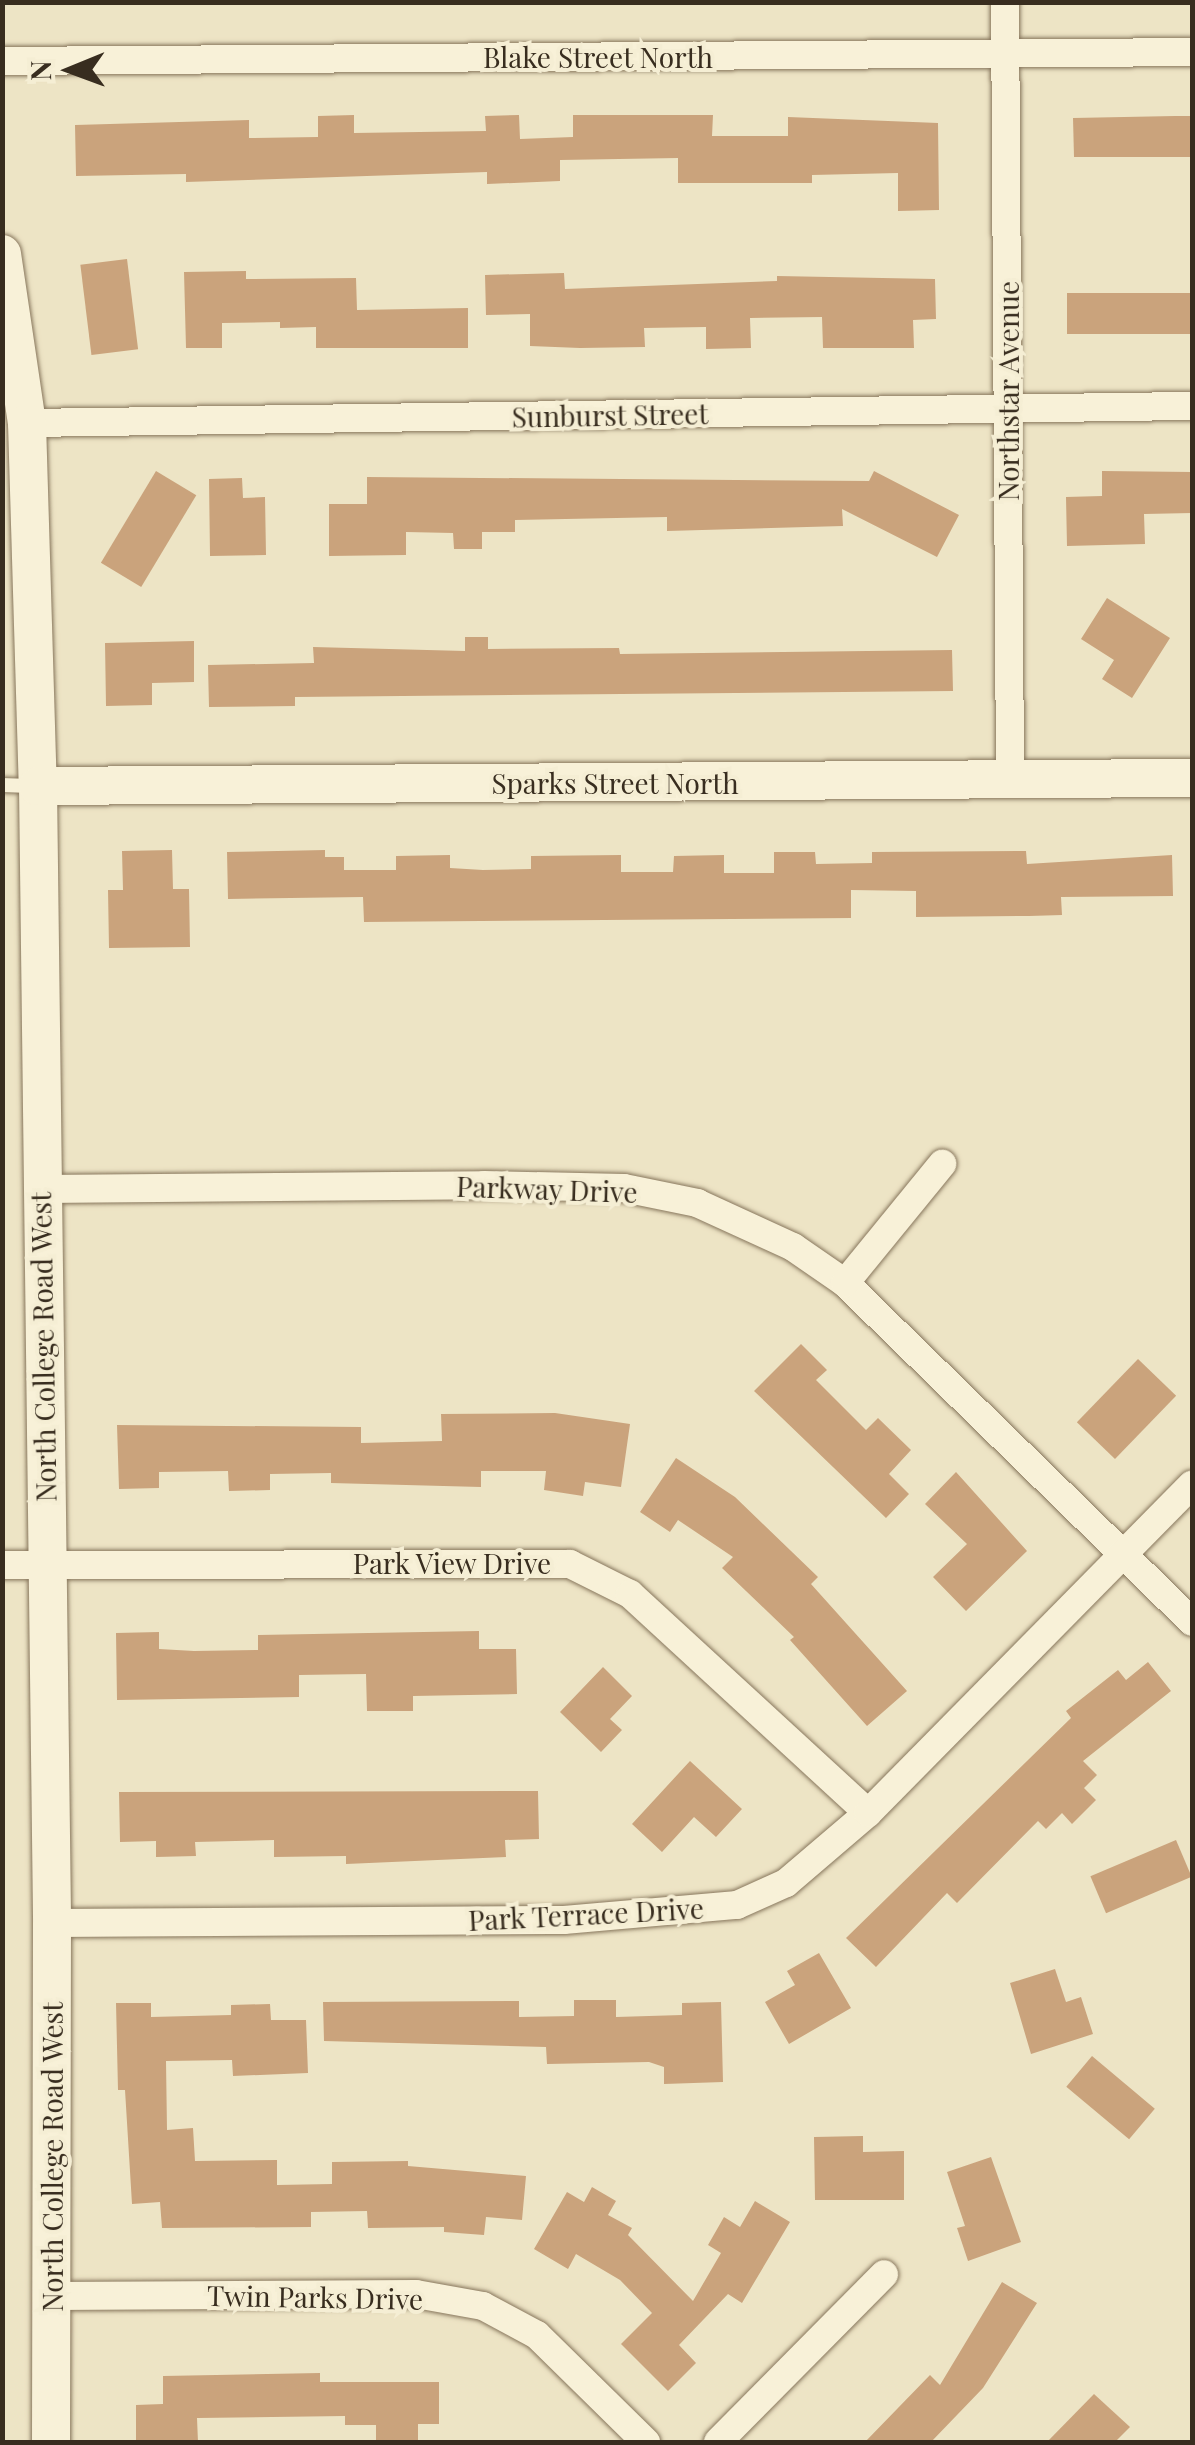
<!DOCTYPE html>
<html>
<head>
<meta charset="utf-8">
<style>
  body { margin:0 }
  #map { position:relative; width:1195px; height:2445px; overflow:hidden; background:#ede4c5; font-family:"Playfair Display",serif }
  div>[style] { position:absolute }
  .building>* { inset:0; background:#caa37c; transform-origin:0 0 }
  .roads { filter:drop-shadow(0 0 2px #87765c) drop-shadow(0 0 2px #87765c) }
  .lane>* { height:14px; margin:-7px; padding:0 7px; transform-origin:7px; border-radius:7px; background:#f8f1d8 }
  .street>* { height:28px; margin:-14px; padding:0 14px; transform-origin:14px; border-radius:14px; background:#f8f1d8 }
  .secondary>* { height:38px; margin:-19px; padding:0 19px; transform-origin:19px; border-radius:19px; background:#f8f1d8 }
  span { translate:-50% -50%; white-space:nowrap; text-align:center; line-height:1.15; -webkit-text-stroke:8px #f5eed4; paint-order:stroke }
  .street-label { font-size:28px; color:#382d1f }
  .frame { position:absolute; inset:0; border:5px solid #382d1f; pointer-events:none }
  .north { position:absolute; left:20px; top:20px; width:100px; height:100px; -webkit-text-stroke:8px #f5eed4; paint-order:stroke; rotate:269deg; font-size:28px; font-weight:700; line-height:40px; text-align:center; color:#382d1f }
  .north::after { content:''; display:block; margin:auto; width:35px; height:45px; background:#382d1f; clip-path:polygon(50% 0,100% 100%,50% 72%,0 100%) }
</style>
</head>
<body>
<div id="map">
  <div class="building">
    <i style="clip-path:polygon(354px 115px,354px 133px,486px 131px,485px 116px,519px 115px,520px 139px,573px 137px,573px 115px,713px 115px,712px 136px,788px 136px,788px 117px,938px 123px,939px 210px,898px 211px,898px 173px,812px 175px,812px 183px,678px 183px,678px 158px,560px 160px,560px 181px,487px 184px,487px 172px,186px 182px,186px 174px,76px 176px,75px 125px,249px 120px,249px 138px,318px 137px,318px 116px)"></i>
    <i style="clip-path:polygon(1175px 116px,1192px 116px,1192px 157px,1074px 157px,1073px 118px)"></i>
    <i style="left:127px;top:259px;width:91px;height:47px;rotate:83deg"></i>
    <i style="clip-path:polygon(246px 271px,246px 279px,356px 278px,357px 310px,468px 308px,468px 348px,316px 348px,316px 327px,280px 328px,280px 322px,222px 323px,222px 348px,186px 348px,184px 272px)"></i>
    <i style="clip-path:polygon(564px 273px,565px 289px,777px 281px,777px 276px,935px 279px,936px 319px,913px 320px,914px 348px,823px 348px,822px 317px,750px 318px,751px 348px,706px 349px,706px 327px,644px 328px,645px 347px,580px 348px,530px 346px,530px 314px,486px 315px,485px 275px)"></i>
    <i style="left:1192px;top:293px;width:41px;height:125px;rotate:90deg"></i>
    <i style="left:156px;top:471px;width:47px;height:107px;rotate:31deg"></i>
    <i style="clip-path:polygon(874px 471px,959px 515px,937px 557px,842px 509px,843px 526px,667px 531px,667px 517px,515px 520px,515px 532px,482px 532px,482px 549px,454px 549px,453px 533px,406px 532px,406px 555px,329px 556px,329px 504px,367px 504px,367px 477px,869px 481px)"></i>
    <i style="clip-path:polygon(1102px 471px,1192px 472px,1192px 513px,1144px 514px,1145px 544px,1067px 546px,1066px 497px,1102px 496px)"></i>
    <i style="clip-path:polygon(242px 478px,243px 498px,265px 497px,266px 555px,210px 556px,209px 479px)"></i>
    <i style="clip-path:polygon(1107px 598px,1170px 638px,1132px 698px,1102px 679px,1114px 660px,1081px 639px)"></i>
    <i style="clip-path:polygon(465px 637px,488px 637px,488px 649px,619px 648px,620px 654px,952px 650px,953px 691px,295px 697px,295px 706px,209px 707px,208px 665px,314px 663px,313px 647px,465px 651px)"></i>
    <i style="clip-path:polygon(194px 641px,194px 682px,152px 683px,152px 705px,106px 706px,105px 643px)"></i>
    <i style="clip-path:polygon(172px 850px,173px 889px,189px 889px,190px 947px,109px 948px,108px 890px,123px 890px,122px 851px)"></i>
    <i style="clip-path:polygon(325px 850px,325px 857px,344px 857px,344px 870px,396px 870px,396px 856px,450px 855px,450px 868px,483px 870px,531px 869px,531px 856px,621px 855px,621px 872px,673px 872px,674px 856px,724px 855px,724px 873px,774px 873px,774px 852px,815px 852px,816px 864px,872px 863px,872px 852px,1026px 851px,1027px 864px,1172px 855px,1173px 896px,1061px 897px,1062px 915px,1029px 916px,916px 917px,916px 891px,851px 890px,851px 918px,364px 922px,363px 897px,228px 899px,227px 852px)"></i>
    <i style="clip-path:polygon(801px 1344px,827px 1370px,816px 1380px,866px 1430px,878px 1418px,911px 1450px,889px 1474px,909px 1494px,886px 1518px,754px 1391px)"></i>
    <i style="left:1138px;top:1359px;width:53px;height:88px;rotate:44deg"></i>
    <i style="clip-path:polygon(555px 1413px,630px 1424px,621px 1487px,585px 1482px,583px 1496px,544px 1490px,546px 1471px,481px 1471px,481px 1487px,331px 1483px,331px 1473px,270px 1474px,270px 1490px,229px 1491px,228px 1471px,159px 1472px,159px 1488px,119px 1489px,117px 1425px,361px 1427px,361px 1443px,442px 1441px,441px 1414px)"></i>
    <i style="clip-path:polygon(676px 1458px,735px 1497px,818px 1577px,811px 1584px,907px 1691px,867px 1726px,790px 1640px,794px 1637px,722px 1568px,733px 1557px,678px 1520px,670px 1532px,640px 1512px)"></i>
    <i style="clip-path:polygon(956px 1472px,1027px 1551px,966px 1611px,933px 1577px,967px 1544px,925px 1504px)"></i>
    <i style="clip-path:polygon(479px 1631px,479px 1649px,516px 1649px,517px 1694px,413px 1696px,413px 1711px,367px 1711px,366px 1674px,299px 1675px,299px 1697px,117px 1700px,116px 1633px,159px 1632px,159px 1649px,194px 1651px,258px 1650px,258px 1635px)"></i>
    <i style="clip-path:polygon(1148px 1662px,1171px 1691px,1083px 1761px,1097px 1775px,1084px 1788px,1096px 1800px,1072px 1824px,1062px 1813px,1046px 1829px,1038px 1821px,957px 1903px,947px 1893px,876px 1967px,846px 1938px,1071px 1718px,1066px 1711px,1118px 1670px,1126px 1680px)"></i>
    <i style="clip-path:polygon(603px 1667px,632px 1696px,610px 1719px,622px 1730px,601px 1752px,560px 1712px)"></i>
    <i style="clip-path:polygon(690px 1761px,742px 1809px,716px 1837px,694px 1817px,662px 1852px,632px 1824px)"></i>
    <i style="clip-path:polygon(538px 1791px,539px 1839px,505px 1840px,506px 1857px,346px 1864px,346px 1856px,274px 1857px,274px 1840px,195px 1842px,196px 1856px,156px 1857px,156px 1841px,120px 1842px,119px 1792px)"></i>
    <i style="left:1176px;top:1840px;width:40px;height:93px;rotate:67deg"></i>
    <i style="clip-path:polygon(819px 1953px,851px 2008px,789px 2044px,765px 2002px,795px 1985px,787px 1971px)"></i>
    <i style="clip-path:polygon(1055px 1969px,1066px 2002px,1081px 1997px,1093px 2034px,1031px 2054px,1010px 1983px)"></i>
    <i style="clip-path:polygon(574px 2000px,616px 2000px,616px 2017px,682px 2015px,682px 2003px,721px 2002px,723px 2082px,664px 2084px,664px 2067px,649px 2062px,547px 2064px,546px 2047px,324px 2041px,323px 2002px,519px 2001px,519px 2017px,574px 2016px)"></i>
    <i style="clip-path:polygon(116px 2003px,151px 2003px,151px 2017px,231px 2015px,231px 2005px,270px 2004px,271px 2020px,306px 2020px,308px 2073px,233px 2076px,232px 2060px,166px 2061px,167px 2130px,193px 2128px,195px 2161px,277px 2160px,277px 2185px,332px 2184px,332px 2162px,408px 2161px,408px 2166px,526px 2176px,522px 2220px,486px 2217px,484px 2235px,444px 2232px,444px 2227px,368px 2228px,367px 2211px,311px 2212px,311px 2227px,162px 2228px,160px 2202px,132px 2204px,125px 2090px,118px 2090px)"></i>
    <i style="left:1092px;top:2056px;width:82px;height:40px;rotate:40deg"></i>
    <i style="clip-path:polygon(863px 2136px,863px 2152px,904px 2151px,904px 2200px,815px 2200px,814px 2137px)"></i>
    <i style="clip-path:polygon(991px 2157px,1021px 2242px,968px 2261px,957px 2228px,965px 2226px,947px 2172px)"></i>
    <i style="clip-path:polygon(592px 2187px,616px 2201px,608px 2215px,632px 2228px,628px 2235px,693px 2301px,721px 2253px,708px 2245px,724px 2217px,740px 2227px,755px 2201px,790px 2222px,742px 2303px,728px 2294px,679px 2345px,696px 2363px,668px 2391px,621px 2344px,652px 2313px,620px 2280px,576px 2254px,568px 2269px,534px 2249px,567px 2192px,584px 2202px)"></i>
    <i style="clip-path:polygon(1002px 2282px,1037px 2303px,983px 2388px,931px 2442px,865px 2442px,930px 2375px,940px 2385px)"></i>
    <i style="clip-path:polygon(320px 2373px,320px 2382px,439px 2382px,439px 2424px,418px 2424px,418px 2442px,376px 2442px,376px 2425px,345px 2425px,345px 2416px,197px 2418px,198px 2442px,136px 2442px,136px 2405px,163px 2404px,163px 2376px)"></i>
    <i style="clip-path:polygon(1094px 2394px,1130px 2427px,1115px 2442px,1047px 2442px)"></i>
  </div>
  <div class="roads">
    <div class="lane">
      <i style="left:2px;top:785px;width:35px;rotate:2deg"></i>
    </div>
    <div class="street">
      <i style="left:1005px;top:2px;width:778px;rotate:89.63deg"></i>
      <i style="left:2px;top:61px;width:1190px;rotate:-0.43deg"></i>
      <i style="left:27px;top:423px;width:1165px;rotate:-0.84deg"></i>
      <i style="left:41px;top:1189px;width:443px;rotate:-0.5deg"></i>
      <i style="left:484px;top:1185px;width:140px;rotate:1.2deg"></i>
      <i style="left:624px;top:1188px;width:75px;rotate:11.6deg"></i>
      <i style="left:697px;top:1203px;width:106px;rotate:24.6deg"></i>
      <i style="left:793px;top:1247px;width:63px;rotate:34.7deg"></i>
      <i style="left:845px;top:1283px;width:485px;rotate:44.3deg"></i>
      <i style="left:845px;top:1283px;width:154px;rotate:-50.8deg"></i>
      <i style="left:2px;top:1565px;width:568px;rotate:-0.1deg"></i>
      <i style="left:570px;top:1564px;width:67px;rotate:26.6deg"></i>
      <i style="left:630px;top:1594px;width:323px;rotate:42.6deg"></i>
      <i style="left:52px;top:1923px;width:512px;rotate:-0.34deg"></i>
      <i style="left:564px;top:1920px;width:174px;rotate:-5deg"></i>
      <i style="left:737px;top:1905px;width:54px;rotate:-24.2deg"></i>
      <i style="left:786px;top:1883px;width:108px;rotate:-40.5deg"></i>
      <i style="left:868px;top:1813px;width:461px;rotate:-45.4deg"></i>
      <i style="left:53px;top:2296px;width:363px;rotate:-0.3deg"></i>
      <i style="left:416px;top:2294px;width:68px;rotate:10.2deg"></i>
      <i style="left:483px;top:2306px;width:61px;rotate:28.2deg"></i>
      <i style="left:537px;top:2335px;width:153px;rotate:44.5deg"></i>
      <i style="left:718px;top:2442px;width:236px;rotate:-45.3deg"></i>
    </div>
    <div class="secondary">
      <i style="left:2px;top:254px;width:171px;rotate:81.6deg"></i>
      <i style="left:27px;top:423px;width:363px;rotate:88.3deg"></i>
      <i style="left:38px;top:786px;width:1137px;rotate:89.29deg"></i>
      <i style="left:52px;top:1923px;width:519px;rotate:90.11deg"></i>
      <i style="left:38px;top:786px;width:1154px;rotate:-0.4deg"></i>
    </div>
  </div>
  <div class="street-label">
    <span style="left:598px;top:57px">Blake Street North</span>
    <span style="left:1008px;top:391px;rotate:-90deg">Northstar Avenue</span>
    <span style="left:610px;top:415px;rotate:-1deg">Sunburst Street</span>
    <span style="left:615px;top:783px">Sparks Street North</span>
    <span style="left:547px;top:1189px;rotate:2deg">Parkway Drive</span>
    <span style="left:43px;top:1347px;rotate:-91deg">North College Road West</span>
    <span style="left:452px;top:1563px">Park View Drive</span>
    <span style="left:586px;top:1914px;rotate:-3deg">Park Terrace Drive</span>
    <span style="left:52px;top:2157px;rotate:-90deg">North College Road West</span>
    <span style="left:315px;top:2297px;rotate:1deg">Twin Parks Drive</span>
  </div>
  <div class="frame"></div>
  <div class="north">N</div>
</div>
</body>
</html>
